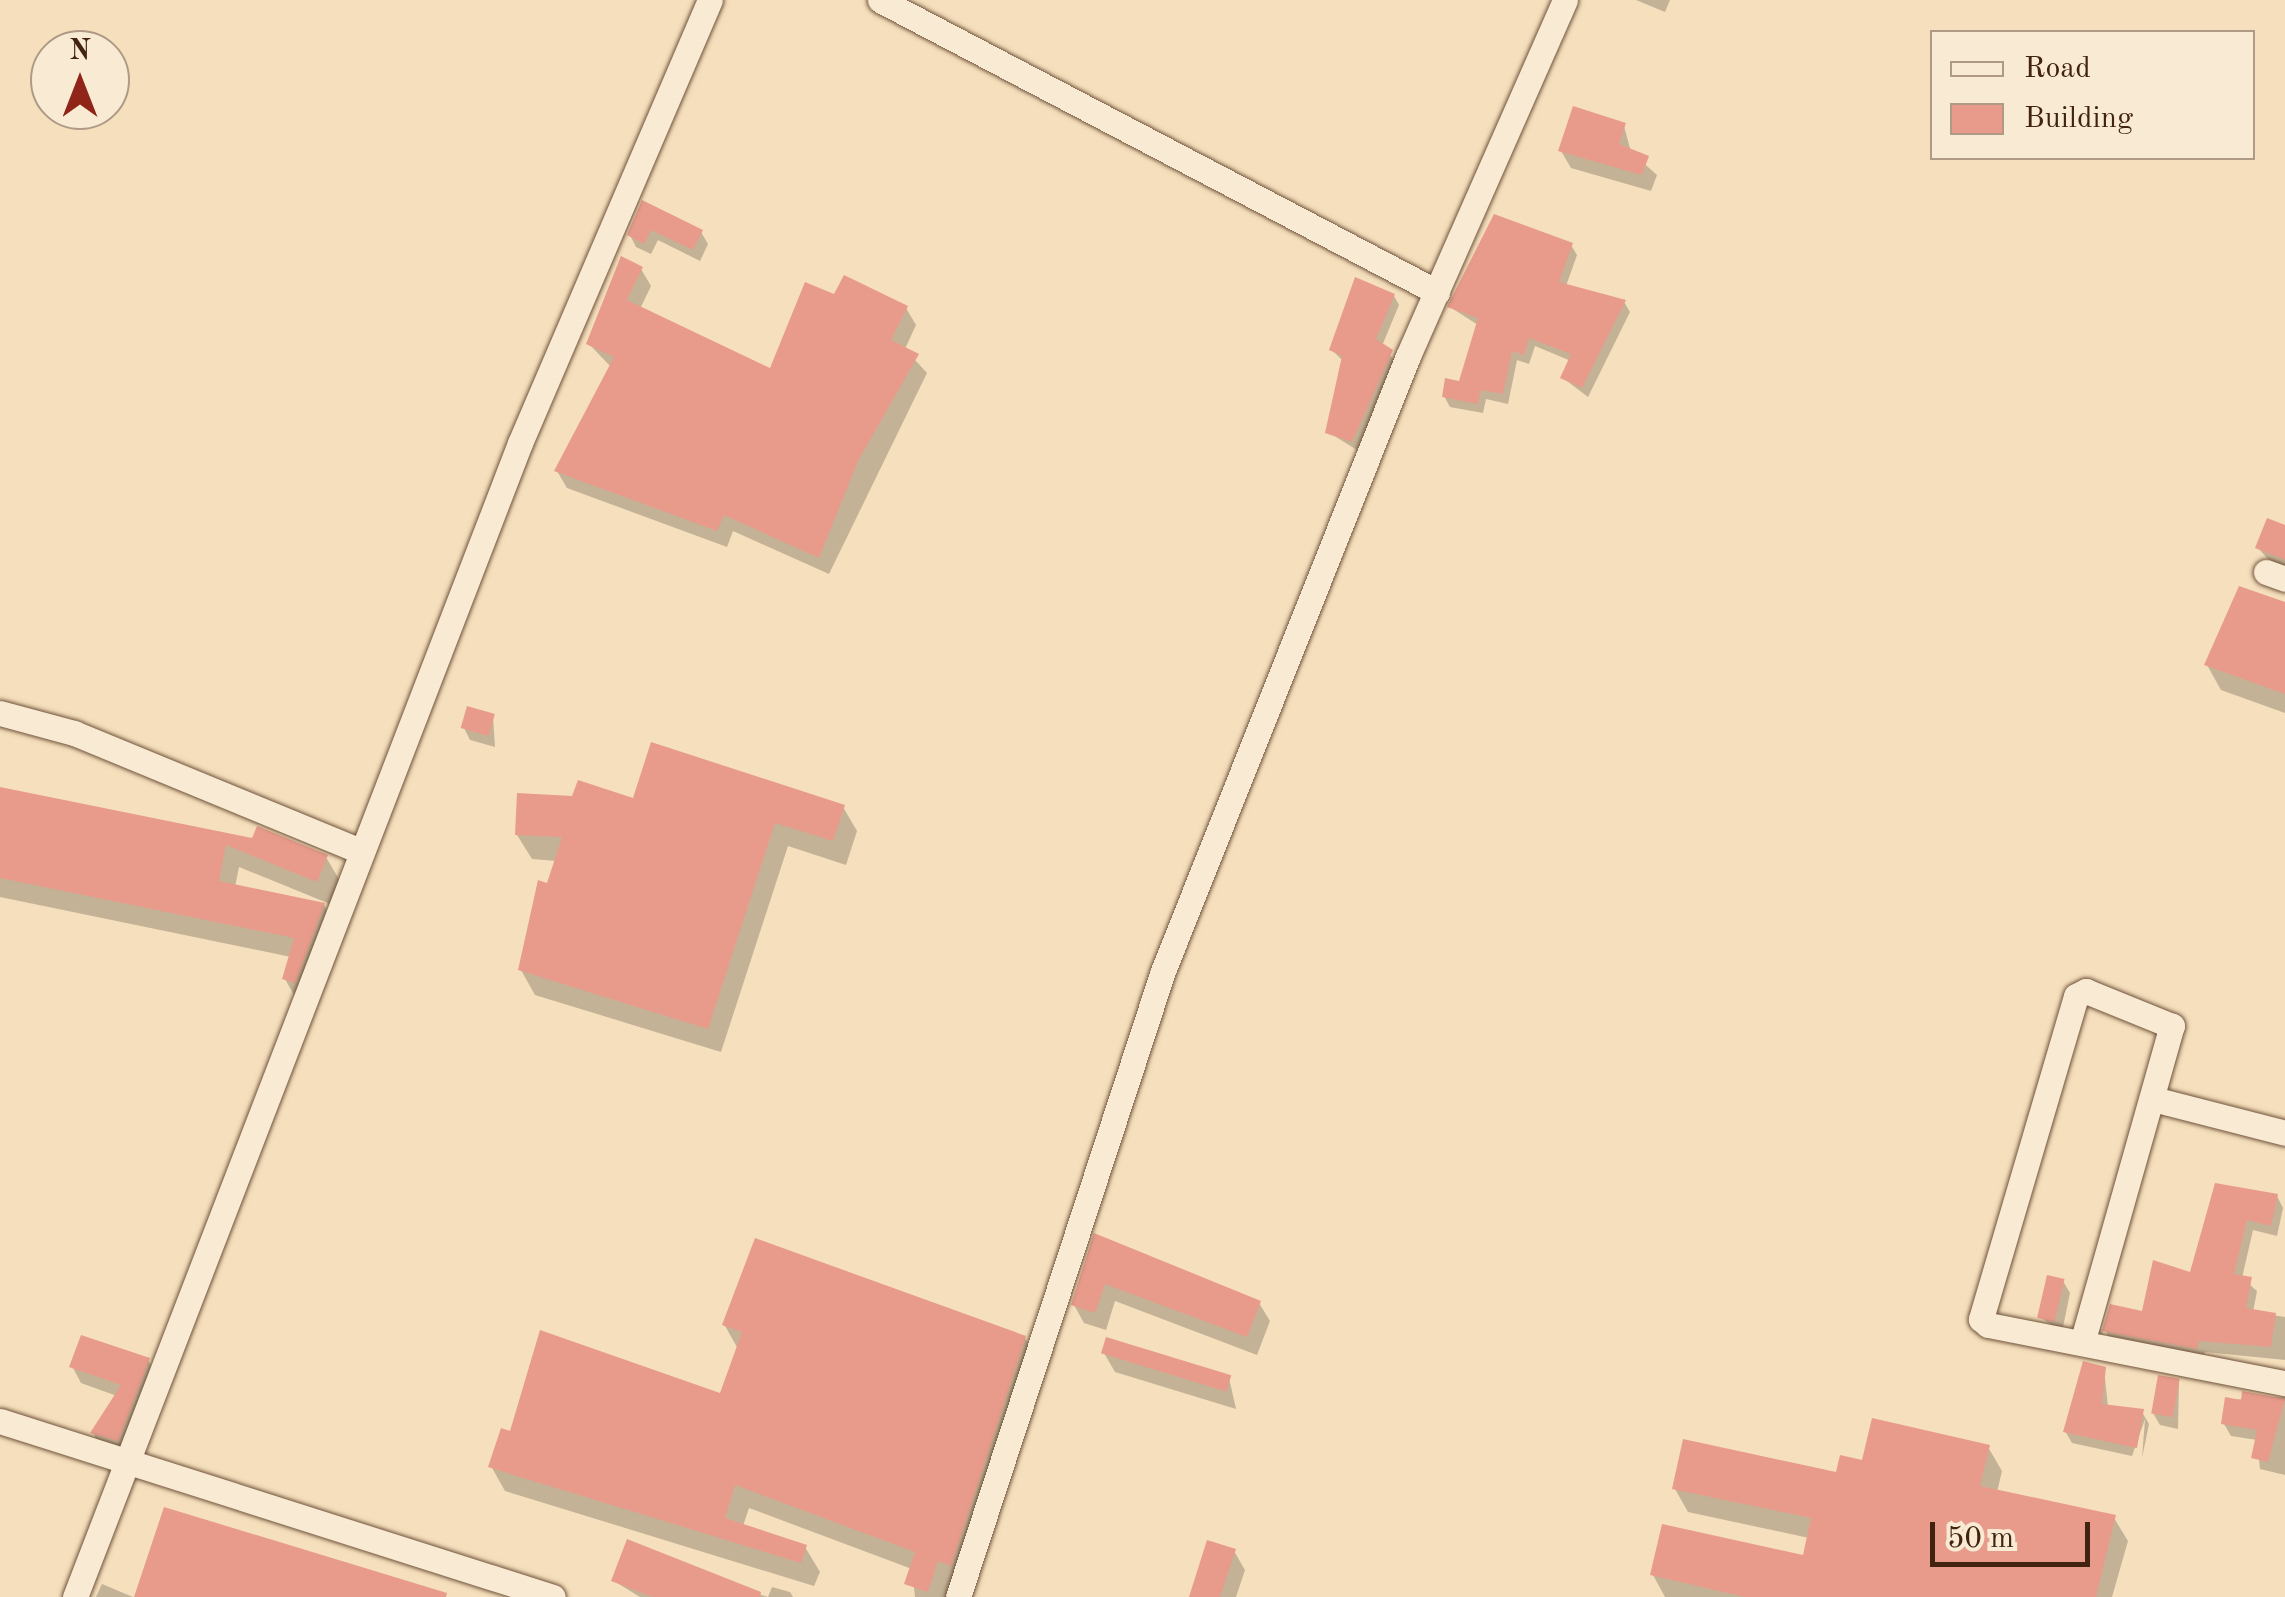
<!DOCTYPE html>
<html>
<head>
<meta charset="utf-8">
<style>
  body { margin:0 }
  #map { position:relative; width:2285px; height:1597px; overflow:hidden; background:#f5dfbc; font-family:"Old Standard TT",serif }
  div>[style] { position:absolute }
  .shadow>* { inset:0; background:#0003 }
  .building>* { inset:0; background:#e89b8b; transform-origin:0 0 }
  .roads { filter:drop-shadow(0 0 2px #6f523b) drop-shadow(0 0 2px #6f523b) }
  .minor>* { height:25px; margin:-12.5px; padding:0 12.5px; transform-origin:12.5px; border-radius:12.5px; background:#f8ead3 }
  span { translate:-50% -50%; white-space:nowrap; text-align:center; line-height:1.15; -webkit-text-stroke:8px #f8ead3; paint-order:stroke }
  .legend { position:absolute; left:1930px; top:30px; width:325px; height:130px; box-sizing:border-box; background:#f8ead3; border:2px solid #af9a85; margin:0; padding:12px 18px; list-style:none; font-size:30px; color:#422310 }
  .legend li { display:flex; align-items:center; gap:20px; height:50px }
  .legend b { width:50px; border:2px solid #af9a85 }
  .north { position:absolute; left:30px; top:30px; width:100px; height:100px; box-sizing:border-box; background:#f8ead3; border:2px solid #af9a85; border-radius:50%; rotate:0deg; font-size:28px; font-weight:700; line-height:40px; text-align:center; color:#422310 }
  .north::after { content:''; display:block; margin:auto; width:35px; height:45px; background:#8f2418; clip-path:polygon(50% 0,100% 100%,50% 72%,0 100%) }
  .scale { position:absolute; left:1930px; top:1522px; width:160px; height:45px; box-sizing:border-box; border:5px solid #422310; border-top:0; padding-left:12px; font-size:30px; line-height:35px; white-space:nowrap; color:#422310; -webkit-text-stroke:8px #f8ead3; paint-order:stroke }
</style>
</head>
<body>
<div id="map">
  <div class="shadow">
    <i style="clip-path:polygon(1636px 0,1670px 0,1665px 12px)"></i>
    <i style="clip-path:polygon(1624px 126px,1631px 152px,1657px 175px,1651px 191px,1571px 168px,1561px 151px)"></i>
    <i style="clip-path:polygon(643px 204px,701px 232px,708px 244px,700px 261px,658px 240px,651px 254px,636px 247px,630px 235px)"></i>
    <i style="clip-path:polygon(1571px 245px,1577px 255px,1566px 286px,1624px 302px,1630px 312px,1588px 397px,1563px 378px,1571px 361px,1535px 346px,1529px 364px,1517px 360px,1508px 404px,1486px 399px,1483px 413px,1450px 407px,1444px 396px,1461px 384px,1478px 325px,1450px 307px)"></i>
    <i style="clip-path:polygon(641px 269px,651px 286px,640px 309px,771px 371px,836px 297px,906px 308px,916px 325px,905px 349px,927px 373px,829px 574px,733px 531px,727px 547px,567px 488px,557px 471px,611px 367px,589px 344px)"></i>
    <i style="clip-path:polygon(1394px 296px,1399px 305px,1382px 346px,1396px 362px,1357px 450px,1328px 432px,1344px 362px,1332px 350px)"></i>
    <i style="clip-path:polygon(2285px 528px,2285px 578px,2258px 548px)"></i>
    <i style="clip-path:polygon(2285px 605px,2285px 713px,2221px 690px,2207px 665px)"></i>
    <i style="clip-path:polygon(493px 717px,495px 747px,470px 740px,464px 728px)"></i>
    <i style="clip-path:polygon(0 790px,326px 857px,340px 881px,330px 904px,239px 867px,235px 887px,324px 905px,337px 929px,298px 1002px,285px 979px,291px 957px,0 897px)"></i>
    <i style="clip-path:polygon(843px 807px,857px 831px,846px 865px,788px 846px,721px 1052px,535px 995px,521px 970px,557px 861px,532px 859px,517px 835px)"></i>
    <i style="clip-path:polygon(2217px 1186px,2277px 1196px,2283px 1208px,2277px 1236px,2253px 1230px,2242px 1278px,2257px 1291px,2253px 1312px,2285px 1317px,2285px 1360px,2205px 1352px,2202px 1360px,2112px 1342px,2105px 1330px,2144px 1314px,2191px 1275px)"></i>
    <i style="clip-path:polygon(1096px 1236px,1259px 1303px,1270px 1321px,1257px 1355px,1115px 1301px,1106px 1330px,1084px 1323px,1074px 1305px)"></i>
    <i style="clip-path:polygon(2063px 1281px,2070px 1293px,2062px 1332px,2041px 1318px)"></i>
    <i style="clip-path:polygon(724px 1324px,1025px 1338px,1039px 1363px,948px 1597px,915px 1597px,912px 1569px,749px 1508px,743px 1526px,805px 1547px,820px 1572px,814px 1586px,505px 1491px,491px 1466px,511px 1434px,722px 1396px,738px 1349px)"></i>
    <i style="clip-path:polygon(1104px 1353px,1229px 1378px,1236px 1409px,1115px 1372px)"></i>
    <i style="clip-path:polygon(148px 1360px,158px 1377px,127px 1457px,102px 1449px,93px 1433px,117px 1396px,81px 1383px,72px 1366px)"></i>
    <i style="clip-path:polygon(2104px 1369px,2108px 1407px,2142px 1412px,2149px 1424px,2142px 1458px,2145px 1419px,2132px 1456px,2072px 1443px,2065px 1431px)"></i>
    <i style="clip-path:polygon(2179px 1381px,2178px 1429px,2160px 1425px,2153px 1413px)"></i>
    <i style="clip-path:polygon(2285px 1397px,2285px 1475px,2260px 1469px,2257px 1440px,2231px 1436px,2224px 1424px,2227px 1400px)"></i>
    <i style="clip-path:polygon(1988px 1447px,2002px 1471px,1997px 1492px,2114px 1518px,2128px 1541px,2112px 1597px,1665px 1597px,1653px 1575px,1804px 1558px,1809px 1538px,1688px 1512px,1675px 1489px,1838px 1475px,1864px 1463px)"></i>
    <i style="clip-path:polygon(1234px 1551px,1245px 1570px,1236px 1597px,1192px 1597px)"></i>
    <i style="clip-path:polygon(701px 1577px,768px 1597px,640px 1597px,614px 1581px)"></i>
    <i style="clip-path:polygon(102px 1584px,133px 1597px,96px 1597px)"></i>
    <i style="clip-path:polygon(772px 1587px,790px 1592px,793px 1597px,768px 1597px)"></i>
  </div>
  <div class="building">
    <i style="clip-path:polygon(1573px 106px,1626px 123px,1619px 144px,1649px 156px,1642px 175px,1558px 151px)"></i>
    <i style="clip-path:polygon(642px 200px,703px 230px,693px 250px,651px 230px,644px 244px,627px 235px)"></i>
    <i style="clip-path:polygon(1494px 214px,1573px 243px,1559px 282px,1626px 300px,1582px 388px,1560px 378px,1571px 354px,1529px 338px,1524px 355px,1512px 351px,1503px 394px,1481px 390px,1478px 404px,1442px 397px,1445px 378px,1459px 381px,1478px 318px,1447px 307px)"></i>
    <i style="clip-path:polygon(621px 256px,643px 267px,627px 300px,770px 368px,805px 282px,834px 294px,844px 275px,908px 306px,891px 340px,919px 354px,858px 461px,819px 558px,724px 515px,717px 531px,554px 471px,614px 357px,586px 344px)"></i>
    <i style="clip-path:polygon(1355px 277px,1395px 294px,1376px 339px,1393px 350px,1352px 442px,1325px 433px,1342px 356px,1329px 350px)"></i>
    <i style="clip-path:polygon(2267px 518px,2285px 525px,2285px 560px,2255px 548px)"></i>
    <i style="clip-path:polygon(2239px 586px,2285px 602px,2285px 694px,2204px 665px)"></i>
    <i style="left:467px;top:706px;width:29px;height:23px;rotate:16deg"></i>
    <i style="clip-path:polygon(651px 742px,845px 805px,833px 841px,775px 823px,708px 1029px,518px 970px,538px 880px,547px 883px,562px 837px,515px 835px,517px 793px,572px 796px,578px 780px,633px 798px)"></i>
    <i style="clip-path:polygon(0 787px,252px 838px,257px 826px,328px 855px,317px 882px,226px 845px,219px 881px,325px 903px,295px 983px,282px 979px,294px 938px,0 878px)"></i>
    <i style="clip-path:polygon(2215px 1183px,2278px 1194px,2271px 1226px,2247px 1220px,2234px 1274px,2252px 1277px,2246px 1308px,2276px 1313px,2271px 1347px,2199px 1341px,2197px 1349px,2102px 1331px,2110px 1304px,2142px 1311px,2153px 1260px,2190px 1272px)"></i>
    <i style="clip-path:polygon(1094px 1233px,1261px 1301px,1247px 1337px,1105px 1284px,1095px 1313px,1071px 1305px)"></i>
    <i style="clip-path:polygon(755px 1238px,1026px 1336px,951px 1566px,938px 1561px,928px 1592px,904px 1584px,915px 1552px,735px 1485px,725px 1518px,807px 1545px,801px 1563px,488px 1467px,501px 1428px,510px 1431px,540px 1330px,720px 1393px,742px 1332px,722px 1325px)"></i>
    <i style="left:2047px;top:1275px;width:18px;height:44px;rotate:13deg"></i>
    <i style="clip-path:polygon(81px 1335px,150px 1358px,118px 1441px,90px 1433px,121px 1385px,69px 1367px)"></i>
    <i style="left:1106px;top:1337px;width:131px;height:17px;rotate:17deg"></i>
    <i style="clip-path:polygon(2083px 1361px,2106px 1367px,2102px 1404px,2144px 1409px,2137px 1448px,2063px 1432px)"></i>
    <i style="left:2158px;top:1375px;width:22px;height:39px;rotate:10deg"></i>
    <i style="clip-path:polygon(2242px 1391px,2285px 1399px,2268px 1462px,2251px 1458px,2257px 1430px,2221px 1424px,2225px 1397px,2241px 1400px)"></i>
    <i style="clip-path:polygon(1872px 1418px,1990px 1445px,1980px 1486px,2116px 1515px,2096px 1597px,1745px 1597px,1650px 1575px,1662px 1524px,1803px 1555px,1811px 1518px,1672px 1489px,1683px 1439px,1836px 1472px,1840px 1455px,1862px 1460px)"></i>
    <i style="clip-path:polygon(164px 1507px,447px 1593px,446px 1597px,134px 1597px)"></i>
    <i style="clip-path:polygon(627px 1539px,761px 1592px,760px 1597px,653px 1597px,611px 1581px)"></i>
    <i style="clip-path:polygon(1207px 1540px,1236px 1549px,1220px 1597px,1189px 1597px)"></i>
  </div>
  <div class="roads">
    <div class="minor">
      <i style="left:880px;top:0;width:629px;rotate:27.67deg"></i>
      <i style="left:2266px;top:572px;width:20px;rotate:20deg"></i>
      <i style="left:0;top:713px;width:77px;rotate:15.1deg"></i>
      <i style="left:74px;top:733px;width:310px;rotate:22.4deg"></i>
      <i style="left:2153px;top:1099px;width:136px;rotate:14.4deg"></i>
      <i style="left:2082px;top:1343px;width:330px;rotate:-74.2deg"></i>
      <i style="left:2172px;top:1026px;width:93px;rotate:-157.9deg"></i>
      <i style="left:2086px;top:991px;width:11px;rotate:153deg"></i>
      <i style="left:2076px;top:996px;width:337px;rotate:106.4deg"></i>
      <i style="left:1981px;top:1319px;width:9px;rotate:41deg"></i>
      <i style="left:1988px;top:1325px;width:303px;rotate:11.1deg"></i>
      <i style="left:0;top:1421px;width:580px;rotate:17.65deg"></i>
      <i style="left:75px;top:1597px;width:1237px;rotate:-68.91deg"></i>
      <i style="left:520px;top:443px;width:482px;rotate:-66.8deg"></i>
      <i style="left:958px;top:1597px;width:659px;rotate:-71.87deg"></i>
      <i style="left:1163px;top:971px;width:662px;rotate:-68.28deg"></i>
      <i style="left:1408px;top:356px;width:389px;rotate:-66.2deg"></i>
    </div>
  </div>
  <ul class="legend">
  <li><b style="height:12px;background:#f8ead3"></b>Road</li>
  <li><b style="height:28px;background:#e89b8b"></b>Building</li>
  </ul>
  <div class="north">N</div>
  <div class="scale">50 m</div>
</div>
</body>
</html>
